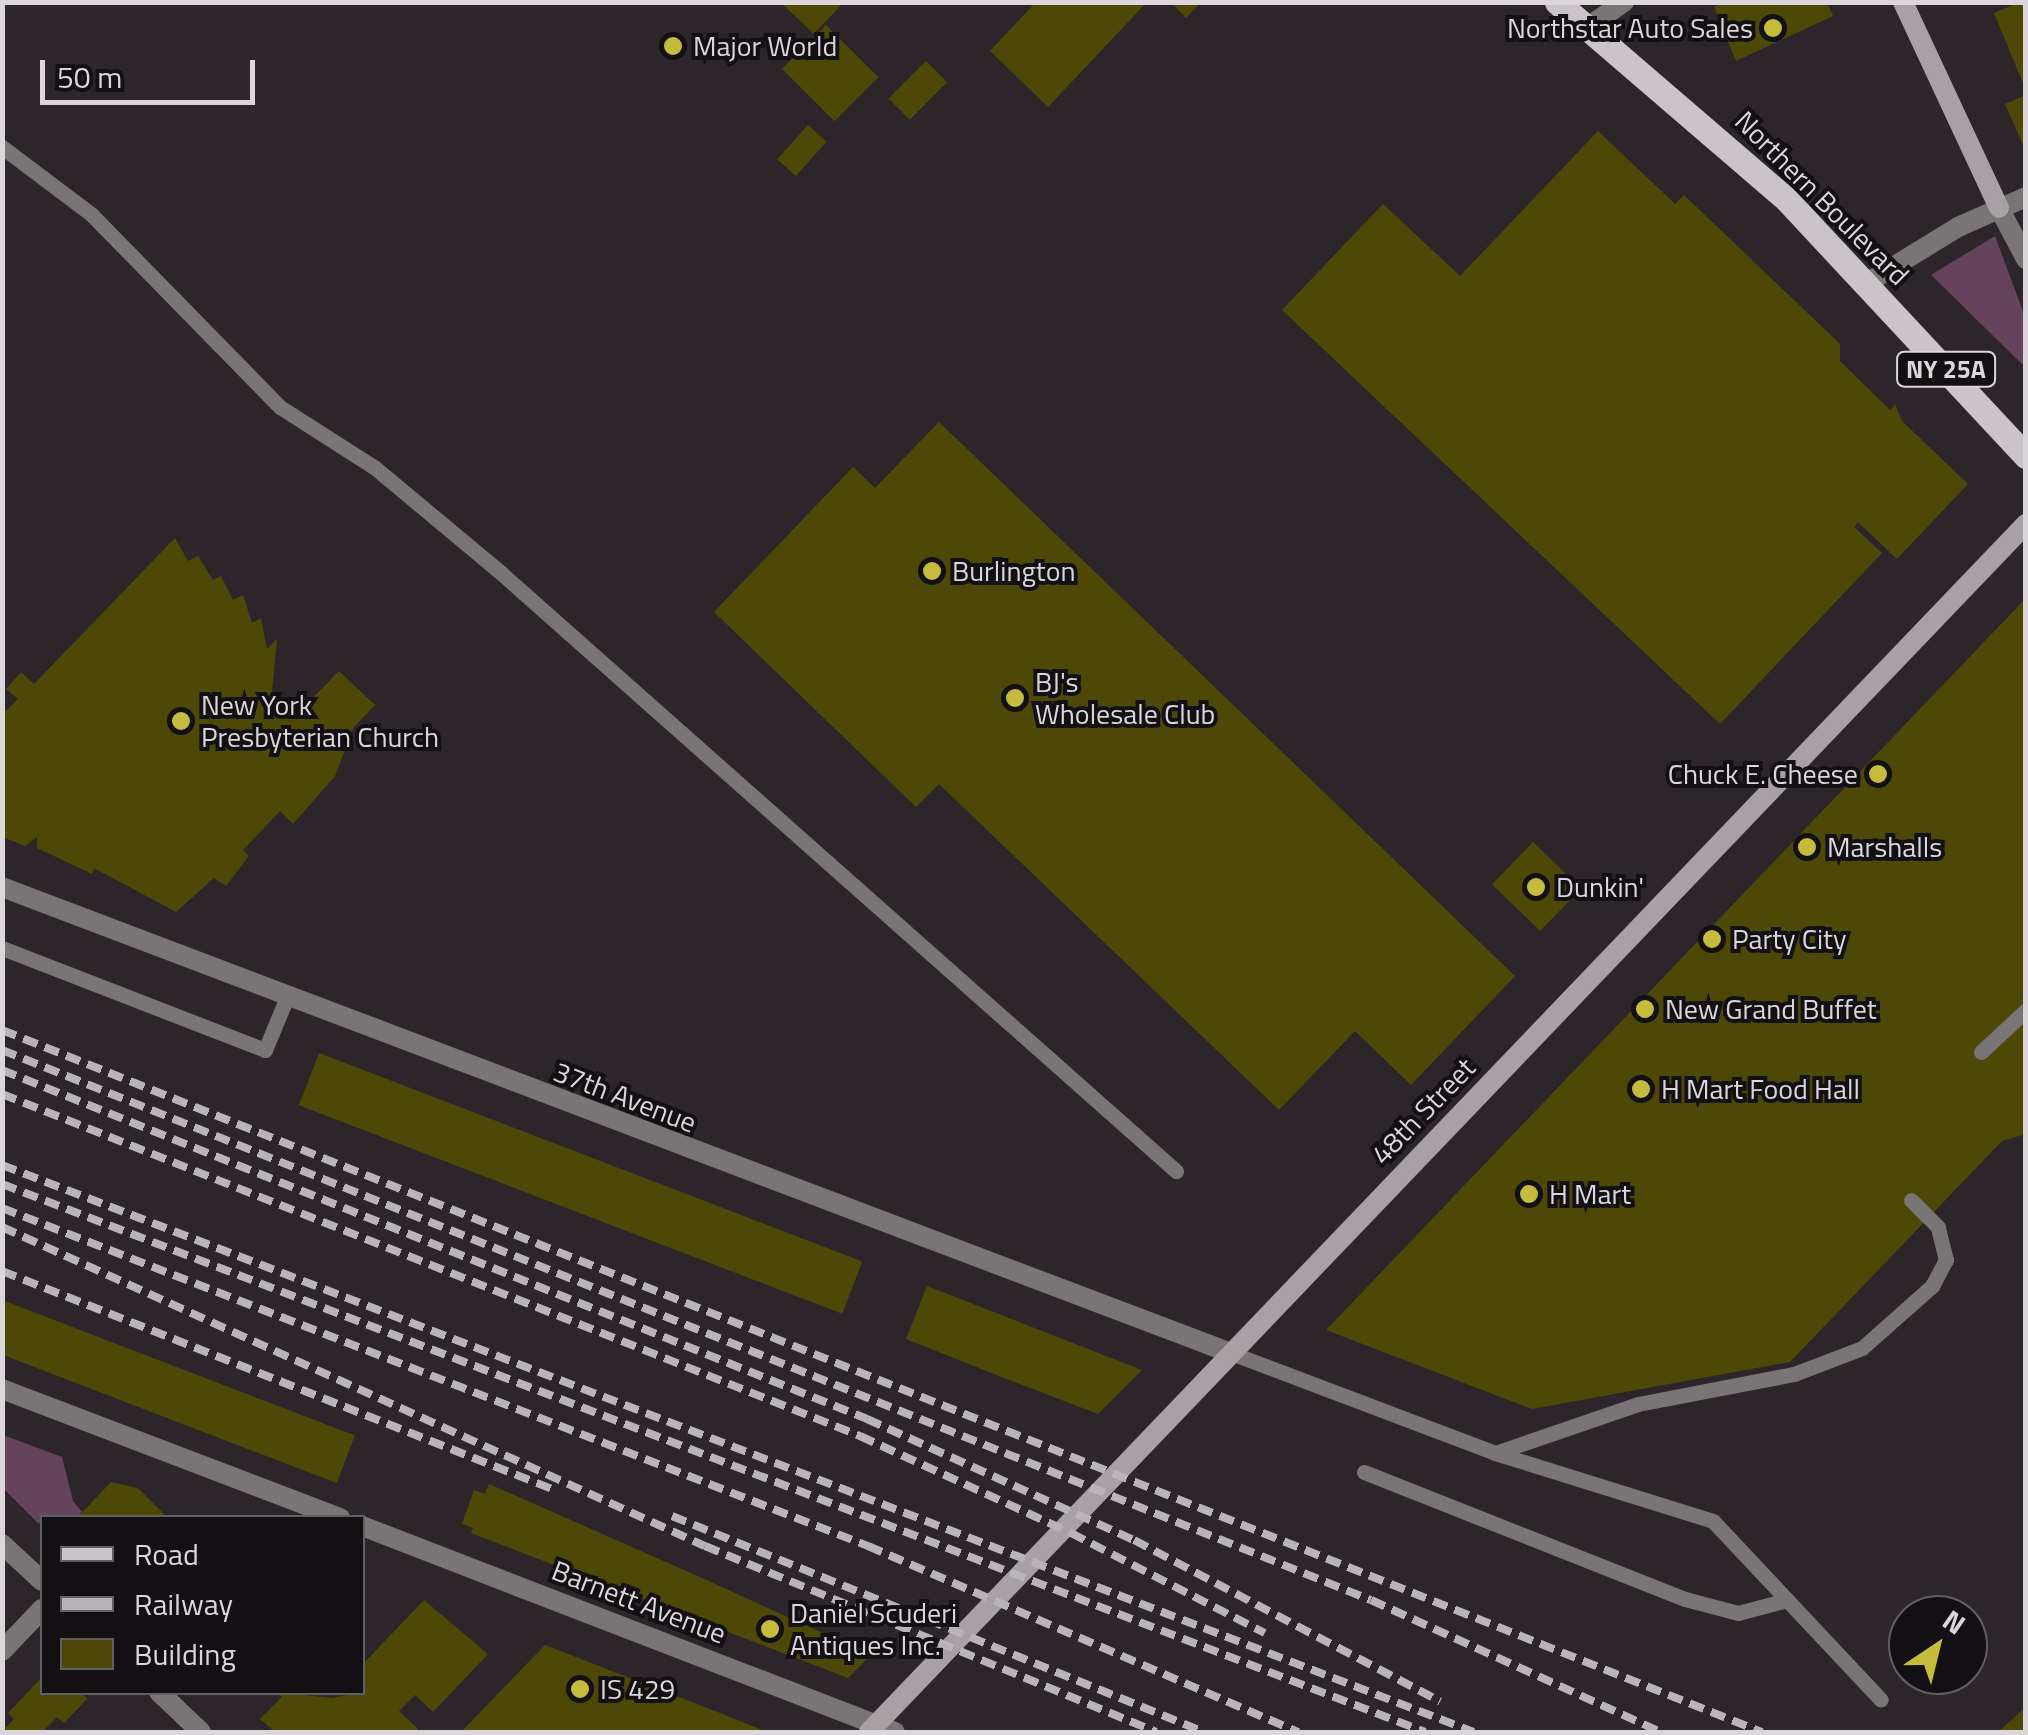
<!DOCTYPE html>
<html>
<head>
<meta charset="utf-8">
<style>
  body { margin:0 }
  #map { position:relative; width:2028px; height:1735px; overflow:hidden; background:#2c262a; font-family:"Titillium Web",sans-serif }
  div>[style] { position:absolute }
  .green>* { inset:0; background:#66435c }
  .building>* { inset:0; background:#4d4806; transform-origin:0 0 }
  .lane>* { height:15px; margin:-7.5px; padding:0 7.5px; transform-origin:7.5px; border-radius:7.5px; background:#797577 }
  .street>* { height:20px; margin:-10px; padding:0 10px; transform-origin:10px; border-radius:10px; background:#797577 }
  .secondary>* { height:20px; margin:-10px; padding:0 10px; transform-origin:10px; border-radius:10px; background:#a7a1a5 }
  .primary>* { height:25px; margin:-12.5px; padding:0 12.5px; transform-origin:12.5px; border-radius:12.5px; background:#cac3c8 }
  .rail>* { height:8px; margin-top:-4px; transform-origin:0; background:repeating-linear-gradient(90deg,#b9b4b7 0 15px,transparent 0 23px) }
  .dots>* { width:28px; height:28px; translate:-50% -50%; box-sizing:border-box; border:5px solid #121012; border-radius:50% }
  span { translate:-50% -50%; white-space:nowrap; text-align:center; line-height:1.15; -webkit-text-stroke:8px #121012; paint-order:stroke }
  .shield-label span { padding:2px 8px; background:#121012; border:2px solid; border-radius:8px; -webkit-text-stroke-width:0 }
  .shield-label { font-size:25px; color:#dad6d9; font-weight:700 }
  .poi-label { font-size:28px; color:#dad6d9 }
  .right { translate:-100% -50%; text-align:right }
  .left { translate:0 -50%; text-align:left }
  .street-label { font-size:28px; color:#dad6d9 }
  .frame { position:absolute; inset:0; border:5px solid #dad6d9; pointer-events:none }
  .legend { position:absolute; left:40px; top:1515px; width:325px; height:180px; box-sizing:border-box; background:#121012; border:2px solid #625f62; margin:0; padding:12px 18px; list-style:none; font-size:30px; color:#dad6d9 }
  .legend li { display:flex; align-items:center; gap:20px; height:50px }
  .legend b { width:50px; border:2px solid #625f62 }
  .north { position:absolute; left:1888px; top:1595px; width:100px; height:100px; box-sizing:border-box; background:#121012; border:2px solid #625f62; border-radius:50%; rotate:35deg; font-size:28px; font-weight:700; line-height:40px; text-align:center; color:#dad6d9 }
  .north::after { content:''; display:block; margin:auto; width:35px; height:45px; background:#c5bc3d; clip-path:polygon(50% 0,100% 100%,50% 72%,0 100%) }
  .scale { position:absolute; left:40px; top:60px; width:215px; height:45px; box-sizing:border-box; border:5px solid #dad6d9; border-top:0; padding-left:12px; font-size:30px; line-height:35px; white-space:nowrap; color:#dad6d9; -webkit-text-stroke:8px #121012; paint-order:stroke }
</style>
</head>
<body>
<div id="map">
  <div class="green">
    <i style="clip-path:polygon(1995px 236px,2025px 317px,2025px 367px,1931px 275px)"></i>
    <i style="clip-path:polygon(3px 1435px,62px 1457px,73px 1501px,82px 1512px,77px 1517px,42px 1518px,39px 1524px,3px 1488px)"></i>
  </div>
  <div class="building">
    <i style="clip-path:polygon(780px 2px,844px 2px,814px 34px)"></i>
    <i style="clip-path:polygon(1036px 2px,1147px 2px,1048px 107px,990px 51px)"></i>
    <i style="clip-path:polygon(1171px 2px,1201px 2px,1186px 18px)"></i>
    <i style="clip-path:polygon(1723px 2px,1827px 2px,1833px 16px,1736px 61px,1714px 7px)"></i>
    <i style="clip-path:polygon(2020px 2px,2026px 2px,2025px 88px,1994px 13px)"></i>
    <i style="left:826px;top:25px;width:74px;height:62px;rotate:45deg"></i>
    <i style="left:926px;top:61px;width:30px;height:53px;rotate:45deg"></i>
    <i style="clip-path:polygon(2026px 95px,2026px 152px,2005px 104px)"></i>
    <i style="left:808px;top:125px;width:25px;height:46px;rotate:42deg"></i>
    <i style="clip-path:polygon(1598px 131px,1675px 204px,1684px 195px,1840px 344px,1840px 361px,1890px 410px,1895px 404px,1902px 421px,1968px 484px,1897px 559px,1858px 522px,1854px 527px,1882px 553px,1720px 724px,1282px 310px,1383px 204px,1460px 276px)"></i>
    <i style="clip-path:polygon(939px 422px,1515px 976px,1411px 1085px,1355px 1031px,1279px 1110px,939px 784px,916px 807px,714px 612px,853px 467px,875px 488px)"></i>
    <i style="clip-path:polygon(175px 538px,188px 561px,198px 556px,213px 580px,221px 576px,233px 600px,243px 595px,252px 623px,261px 618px,267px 649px,277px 639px,272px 693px,296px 715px,339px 671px,375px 705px,354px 727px,335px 776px,293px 824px,280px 811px,243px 850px,249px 856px,226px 886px,214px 878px,176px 912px,94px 868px,92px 874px,37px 848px,37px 837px,25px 846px,2px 837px,2px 715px,18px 699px,6px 689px,21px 672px,34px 684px)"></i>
    <i style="clip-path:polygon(2026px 598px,2026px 1134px,2002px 1141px,1790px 1362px,1532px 1409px,1326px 1330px)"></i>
    <i style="left:1533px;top:842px;width:67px;height:59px;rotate:44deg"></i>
    <i style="left:319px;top:1053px;width:582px;height:56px;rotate:21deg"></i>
    <i style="clip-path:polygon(927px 1286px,1142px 1370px,1098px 1414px,999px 1376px,906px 1339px)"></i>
    <i style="left:2px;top:1300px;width:378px;height:51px;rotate:21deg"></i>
    <i style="clip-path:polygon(111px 1482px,138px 1488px,168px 1518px,77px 1518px)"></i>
    <i style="clip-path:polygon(489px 1484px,700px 1577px,871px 1655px,848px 1678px,471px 1533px,473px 1528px,462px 1524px,474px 1490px,485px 1494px)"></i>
    <i style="clip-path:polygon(424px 1600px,488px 1654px,433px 1712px,415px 1695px,399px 1711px,418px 1729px,414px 1732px,275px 1732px,260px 1719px,282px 1697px,277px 1692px,332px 1698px,362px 1692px,362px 1665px)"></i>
    <i style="clip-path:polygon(545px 1645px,715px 1711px,767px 1732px,461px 1732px)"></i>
    <i style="clip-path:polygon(42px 1677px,42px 1692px,81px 1692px,87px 1699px,64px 1723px,57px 1717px,42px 1732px,2px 1732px,14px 1719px,8px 1713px)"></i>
    <i style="clip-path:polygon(2026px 1707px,2026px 1732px,1998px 1732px)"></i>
  </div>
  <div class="lane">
    <i style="left:2px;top:147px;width:111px;rotate:37deg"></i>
    <i style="left:91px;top:214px;width:270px;rotate:45.6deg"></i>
    <i style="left:280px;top:407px;width:112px;rotate:32.6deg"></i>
    <i style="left:374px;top:467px;width:165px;rotate:39.8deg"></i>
    <i style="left:501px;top:573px;width:902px;rotate:41.54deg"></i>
    <i style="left:2px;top:948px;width:282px;rotate:21.2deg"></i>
    <i style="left:265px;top:1050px;width:57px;rotate:-67.5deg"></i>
    <i style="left:1981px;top:1052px;width:62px;rotate:-43deg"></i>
    <i style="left:1231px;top:1353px;width:282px;rotate:20.7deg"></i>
    <i style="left:1495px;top:1453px;width:228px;rotate:17.3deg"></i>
    <i style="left:1713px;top:1521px;width:245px;rotate:46.8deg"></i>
    <i style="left:1495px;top:1453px;width:151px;rotate:-18.9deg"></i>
    <i style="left:1638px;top:1404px;width:159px;rotate:-10.9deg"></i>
    <i style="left:1794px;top:1374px;width:73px;rotate:-20.9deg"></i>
    <i style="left:1862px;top:1348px;width:94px;rotate:-41.5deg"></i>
    <i style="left:1932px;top:1286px;width:30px;rotate:-62deg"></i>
    <i style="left:1946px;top:1260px;width:34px;rotate:-104deg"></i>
    <i style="left:1938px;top:1227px;width:38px;rotate:-135deg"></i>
    <i style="left:1364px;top:1472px;width:345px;rotate:21.6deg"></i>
    <i style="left:1685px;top:1599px;width:55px;rotate:14.8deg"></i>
    <i style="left:1738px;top:1613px;width:51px;rotate:-14.9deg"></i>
  </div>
  <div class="street">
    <i style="left:1588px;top:27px;width:44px;rotate:-34.8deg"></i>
    <i style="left:1999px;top:208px;width:58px;rotate:62.1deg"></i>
    <i style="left:1867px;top:283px;width:107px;rotate:-31.6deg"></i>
    <i style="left:1958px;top:227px;width:74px;rotate:-23.8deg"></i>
    <i style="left:2px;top:887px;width:1314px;rotate:20.77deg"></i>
    <i style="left:2px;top:1389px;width:362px;rotate:20.9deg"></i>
    <i style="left:362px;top:1526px;width:571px;rotate:21.13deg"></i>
    <i style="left:2px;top:1544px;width:54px;rotate:42.8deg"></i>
    <i style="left:2px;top:1651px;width:58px;rotate:-46.4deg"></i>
    <i style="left:159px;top:1692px;width:58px;rotate:43.6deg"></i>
  </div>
  <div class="secondary">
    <i style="left:1903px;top:2px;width:227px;rotate:65deg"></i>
    <i style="left:869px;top:1732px;width:1673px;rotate:-46.24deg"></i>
  </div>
  <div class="primary">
    <i style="left:1557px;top:2px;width:303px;rotate:40.7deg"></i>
    <i style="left:1787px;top:200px;width:350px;rotate:47deg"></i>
  </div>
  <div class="rail">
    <i style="left:2px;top:1030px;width:1895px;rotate:21.75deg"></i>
    <i style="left:2px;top:1050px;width:1475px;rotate:21.89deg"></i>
    <i style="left:1371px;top:1600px;width:319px;rotate:24.5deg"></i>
    <i style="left:2px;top:1070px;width:933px;rotate:21.97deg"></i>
    <i style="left:867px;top:1419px;width:293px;rotate:24.4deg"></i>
    <i style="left:1134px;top:1540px;width:346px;rotate:27.8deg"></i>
    <i style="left:2px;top:1094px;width:924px;rotate:21.73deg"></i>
    <i style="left:860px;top:1436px;width:232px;rotate:24.7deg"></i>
    <i style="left:1071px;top:1533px;width:218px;rotate:27.3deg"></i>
    <i style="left:2px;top:1165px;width:1577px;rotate:21.07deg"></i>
    <i style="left:2px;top:1184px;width:1525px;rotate:21.06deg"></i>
    <i style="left:2px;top:1208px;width:930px;rotate:21.32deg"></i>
    <i style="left:868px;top:1546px;width:469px;rotate:23.4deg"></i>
    <i style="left:2px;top:1227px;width:772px;rotate:24.41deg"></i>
    <i style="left:705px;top:1546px;width:488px;rotate:22.4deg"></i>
    <i style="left:2px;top:1271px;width:592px;rotate:21.62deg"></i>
    <i style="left:672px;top:1516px;width:574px;rotate:22.1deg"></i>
  </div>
  <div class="dots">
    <i style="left:1773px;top:28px;background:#c5bc3d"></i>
    <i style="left:673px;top:46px;background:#c5bc3d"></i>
    <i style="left:932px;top:571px;background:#c5bc3d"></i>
    <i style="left:1015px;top:698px;background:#c5bc3d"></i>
    <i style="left:181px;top:721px;background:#c5bc3d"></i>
    <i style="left:1878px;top:774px;background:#c5bc3d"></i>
    <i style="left:1807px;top:847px;background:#c5bc3d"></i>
    <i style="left:1536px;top:887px;background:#c5bc3d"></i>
    <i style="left:1712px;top:939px;background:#c5bc3d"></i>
    <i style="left:1645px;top:1009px;background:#c5bc3d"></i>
    <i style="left:1641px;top:1089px;background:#c5bc3d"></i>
    <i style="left:1529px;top:1194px;background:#c5bc3d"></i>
    <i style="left:770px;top:1629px;background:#c5bc3d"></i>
    <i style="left:580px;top:1689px;background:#c5bc3d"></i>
  </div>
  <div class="shield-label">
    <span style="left:1946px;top:369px">NY 25A</span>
  </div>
  <div class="poi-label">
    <span class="right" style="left:1753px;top:28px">Northstar Auto Sales</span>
    <span class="left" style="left:693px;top:46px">Major World</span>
    <span class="left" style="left:952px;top:571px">Burlington</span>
    <span class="left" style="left:1035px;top:698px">BJ's<br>Wholesale Club</span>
    <span class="left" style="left:201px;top:721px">New York<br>Presbyterian Church</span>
    <span class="right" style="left:1858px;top:774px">Chuck E. Cheese</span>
    <span class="left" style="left:1827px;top:847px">Marshalls</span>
    <span class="left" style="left:1556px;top:887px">Dunkin'</span>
    <span class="left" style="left:1732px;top:939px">Party City</span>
    <span class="left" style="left:1665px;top:1009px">New Grand Buffet</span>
    <span class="left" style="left:1661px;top:1089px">H Mart Food Hall</span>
    <span class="left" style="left:1549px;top:1194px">H Mart</span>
    <span class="left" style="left:790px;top:1629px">Daniel Scuderi<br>Antiques Inc.</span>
    <span class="left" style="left:600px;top:1689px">IS 429</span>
  </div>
  <div class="street-label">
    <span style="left:1822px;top:198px;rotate:45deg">Northern Boulevard</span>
    <span style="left:625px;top:1097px;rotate:21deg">37th Avenue</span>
    <span style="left:1423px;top:1111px;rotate:-46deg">48th Street</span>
    <span style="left:639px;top:1602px;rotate:21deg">Barnett Avenue</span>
  </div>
  <div class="frame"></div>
  <ul class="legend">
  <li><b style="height:12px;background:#cac3c8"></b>Road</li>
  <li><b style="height:12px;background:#b9b4b7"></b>Railway</li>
  <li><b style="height:28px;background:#4d4806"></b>Building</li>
  </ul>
  <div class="north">N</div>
  <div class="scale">50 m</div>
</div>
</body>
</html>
